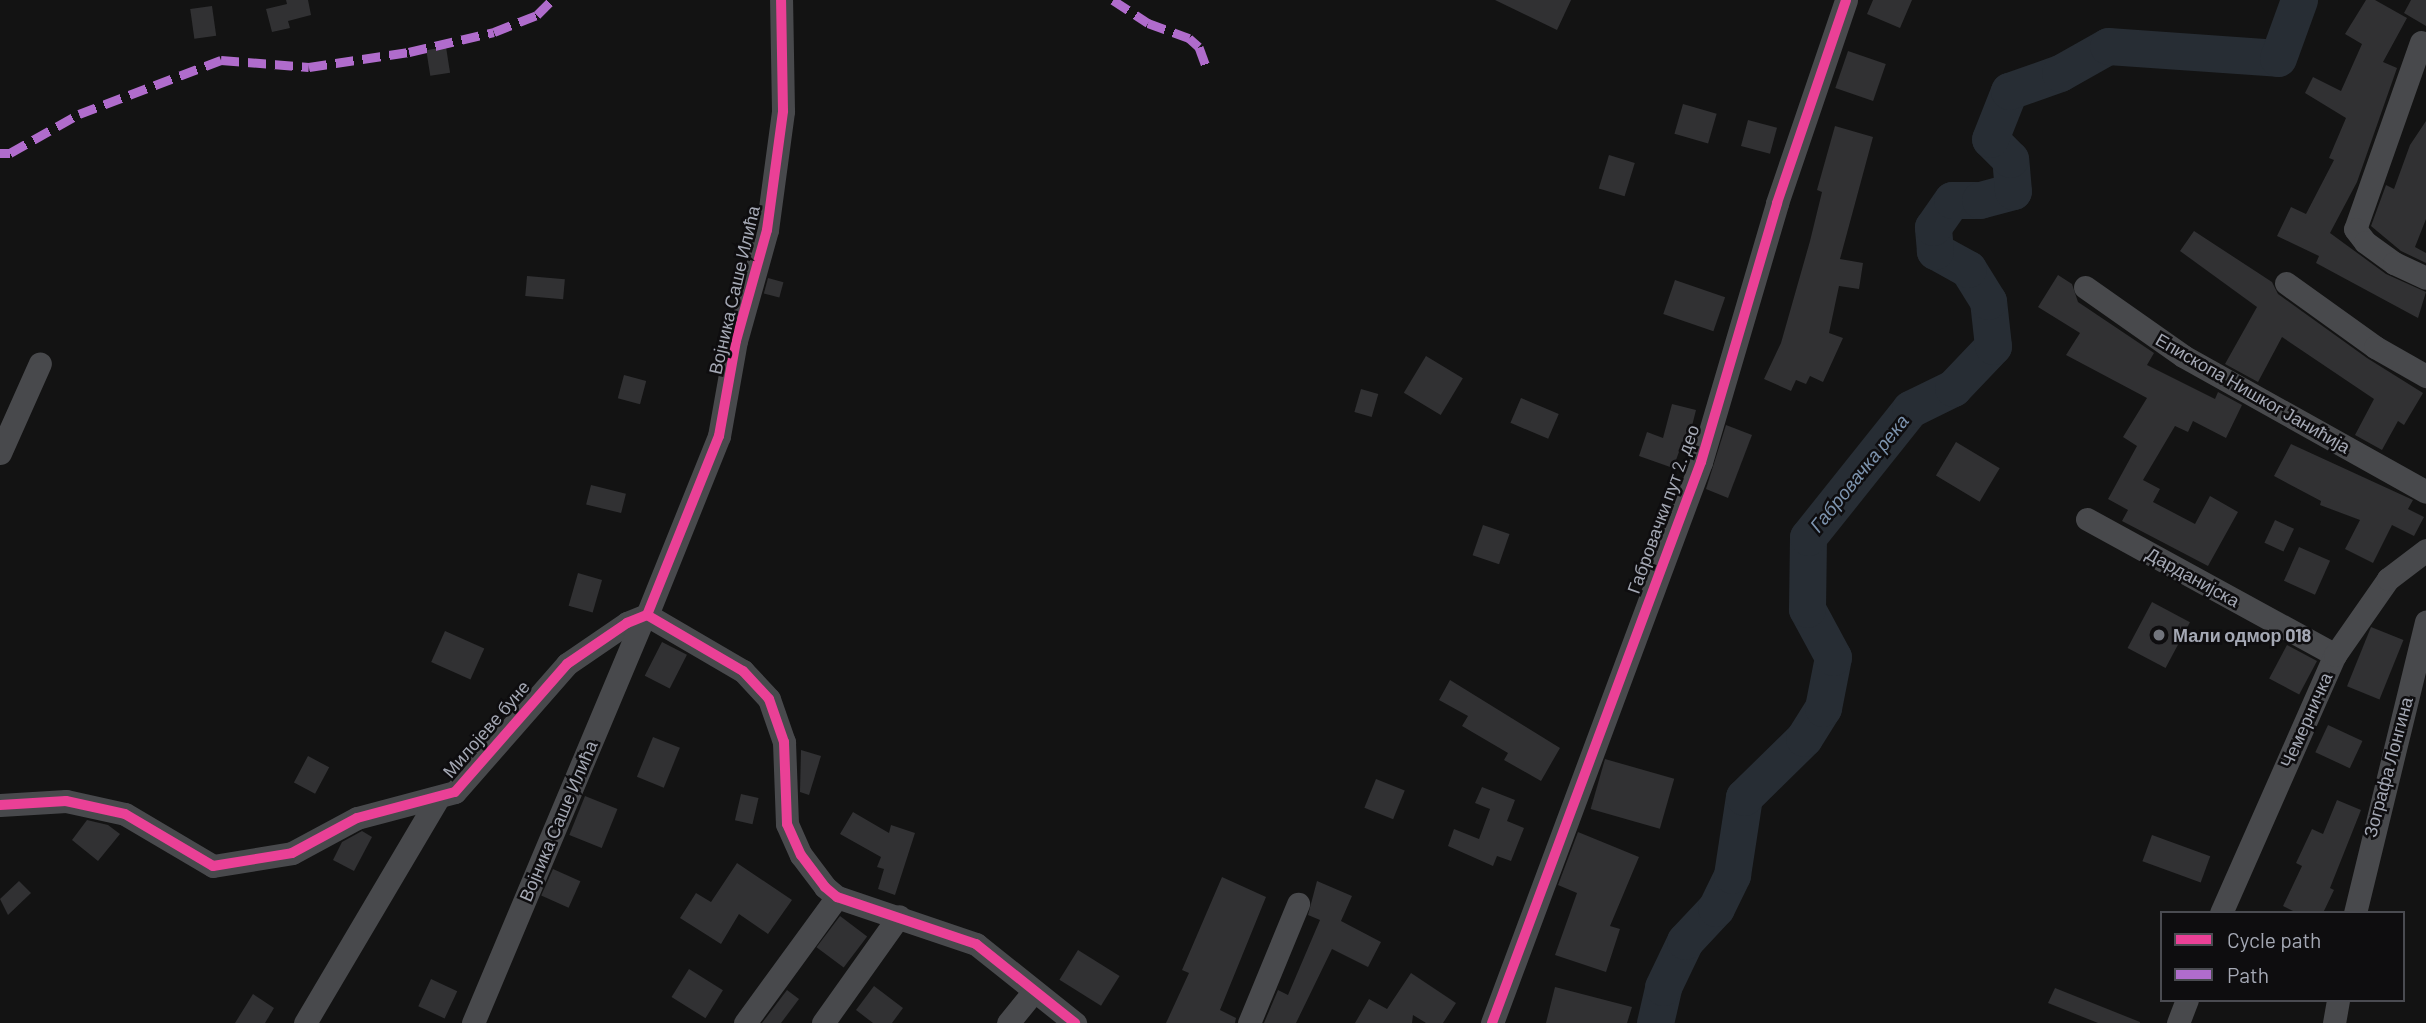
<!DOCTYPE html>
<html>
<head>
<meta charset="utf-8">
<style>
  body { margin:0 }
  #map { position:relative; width:2426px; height:1023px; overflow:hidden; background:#131313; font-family:Barlow,sans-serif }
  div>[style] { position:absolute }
  .river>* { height:37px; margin:-18.5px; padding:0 18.5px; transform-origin:18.5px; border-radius:18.5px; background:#272d34 }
  .building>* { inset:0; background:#313133; transform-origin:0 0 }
  .minor>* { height:23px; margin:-11.5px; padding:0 11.5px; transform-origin:11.5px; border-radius:11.5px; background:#48494c }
  .quiet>* { height:9px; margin-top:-4.5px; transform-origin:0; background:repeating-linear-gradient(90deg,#b06ccc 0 18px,transparent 0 27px) }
  .cycleway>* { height:10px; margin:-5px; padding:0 5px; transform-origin:5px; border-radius:5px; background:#ea4096 }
  .dots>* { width:19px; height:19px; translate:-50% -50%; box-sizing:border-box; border:4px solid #0e0d0f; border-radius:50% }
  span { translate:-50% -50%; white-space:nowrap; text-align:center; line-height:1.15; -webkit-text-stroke:5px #0e0d0f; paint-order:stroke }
  .street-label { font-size:18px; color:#a4a8b4 }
  .poi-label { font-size:18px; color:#a4a8b4; font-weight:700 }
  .left { translate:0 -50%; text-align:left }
  .water-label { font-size:19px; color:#7c93ae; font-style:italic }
  .legend { position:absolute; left:2160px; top:911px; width:245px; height:91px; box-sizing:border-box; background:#0e0d0f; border:2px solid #4a4b51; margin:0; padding:9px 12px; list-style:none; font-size:21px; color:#a4a8b4 }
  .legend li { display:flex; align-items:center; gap:14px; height:35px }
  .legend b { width:35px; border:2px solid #4a4b51 }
</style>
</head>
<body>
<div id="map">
  <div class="river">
    <i style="left:1655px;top:1023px;width:37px;rotate:-77deg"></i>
    <i style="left:1663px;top:987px;width:51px;rotate:-64.4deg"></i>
    <i style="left:1685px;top:941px;width:45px;rotate:-46.8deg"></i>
    <i style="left:1716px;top:908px;width:37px;rotate:-64deg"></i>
    <i style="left:1732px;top:875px;width:79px;rotate:-81.3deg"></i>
    <i style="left:1744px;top:797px;width:84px;rotate:-44.5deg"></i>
    <i style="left:1804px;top:738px;width:36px;rotate:-58deg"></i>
    <i style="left:1823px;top:708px;width:52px;rotate:-78.9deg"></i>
    <i style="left:1833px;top:657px;width:55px;rotate:-118.4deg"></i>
    <i style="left:1807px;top:609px;width:72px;rotate:-89.2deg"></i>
    <i style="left:1808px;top:537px;width:164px;rotate:-51.4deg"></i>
    <i style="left:1910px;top:409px;width:48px;rotate:-26deg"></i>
    <i style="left:1953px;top:388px;width:58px;rotate:-46.4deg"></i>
    <i style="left:1993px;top:346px;width:45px;rotate:-96.3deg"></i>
    <i style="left:1988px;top:301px;width:38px;rotate:-122deg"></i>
    <i style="left:1968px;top:269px;width:38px;rotate:-151deg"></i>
    <i style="left:1935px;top:251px;width:24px;rotate:-95deg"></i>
    <i style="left:1933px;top:227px;width:33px;rotate:-55deg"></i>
    <i style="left:1952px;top:200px;width:28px"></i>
    <i style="left:1980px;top:200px;width:34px;rotate:-15deg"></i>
    <i style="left:2013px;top:191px;width:32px;rotate:-95deg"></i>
    <i style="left:2010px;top:159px;width:28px;rotate:-135deg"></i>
    <i style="left:1990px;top:139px;width:52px;rotate:-68.4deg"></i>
    <i style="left:2009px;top:91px;width:54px;rotate:-19.4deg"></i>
    <i style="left:2060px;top:73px;width:55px;rotate:-29.4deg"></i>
    <i style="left:2108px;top:46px;width:170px;rotate:4deg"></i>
    <i style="left:2278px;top:58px;width:62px;rotate:-70.1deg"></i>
  </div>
  <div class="building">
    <i style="clip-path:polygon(286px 0,308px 0,311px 15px,288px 21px,290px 28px,272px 32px,266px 9px,287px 4px)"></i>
    <i style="clip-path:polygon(1495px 0,1571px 0,1557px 30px)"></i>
    <i style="clip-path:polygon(1873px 0,1912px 0,1900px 28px,1867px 14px)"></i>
    <i style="clip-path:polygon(2366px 0,2375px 0,2407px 18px,2383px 62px,2397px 68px,2357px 182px,2330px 233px,2386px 274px,2426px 292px,2418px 318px,2316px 263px,2319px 256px,2277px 236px,2291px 207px,2306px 214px,2334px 160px,2329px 158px,2346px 118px,2305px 93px,2313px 77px,2341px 91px,2362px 44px,2345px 34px)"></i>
    <i style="clip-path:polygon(2411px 0,2426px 0,2426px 26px,2404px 13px)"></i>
    <i style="left:212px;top:6px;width:30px;height:22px;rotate:82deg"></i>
    <i style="left:446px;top:47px;width:26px;height:20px;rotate:81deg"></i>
    <i style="left:1848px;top:51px;width:40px;height:39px;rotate:19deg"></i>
    <i style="left:1683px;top:104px;width:35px;height:31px;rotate:16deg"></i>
    <i style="left:1748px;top:120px;width:30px;height:27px;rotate:15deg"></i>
    <i style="clip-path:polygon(2426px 121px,2426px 219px,2415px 247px,2426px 253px,2426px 263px,2401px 251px,2371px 226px,2386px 185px,2394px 189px,2410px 145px)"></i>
    <i style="clip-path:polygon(1835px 126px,1873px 137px,1840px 259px,1863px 263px,1859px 289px,1839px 286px,1829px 333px,1843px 338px,1823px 382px,1810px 376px,1806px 384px,1796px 380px,1791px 391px,1764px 379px,1781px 343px,1810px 241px,1822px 192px,1817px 190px)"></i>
    <i style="left:1609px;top:155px;width:27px;height:35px;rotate:17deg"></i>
    <i style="clip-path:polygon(2194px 231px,2272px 282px,2278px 294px,2367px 358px,2423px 393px,2404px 425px,2398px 421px,2382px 450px,2355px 435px,2374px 399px,2282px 337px,2258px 382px,2225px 364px,2257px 307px,2180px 251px)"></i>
    <i style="clip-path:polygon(2058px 275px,2072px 284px,2078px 302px,2154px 353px,2147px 365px,2215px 399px,2218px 392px,2242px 405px,2226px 438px,2193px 421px,2188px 432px,2175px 426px,2143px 480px,2160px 489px,2153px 502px,2195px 524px,2210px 496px,2238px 512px,2208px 566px,2122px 521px,2128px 510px,2108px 499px,2137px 446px,2123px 437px,2147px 398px,2066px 355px,2080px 333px,2038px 307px)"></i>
    <i style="left:527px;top:276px;width:38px;height:20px;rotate:5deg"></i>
    <i style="left:768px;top:278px;width:16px;height:16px;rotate:15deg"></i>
    <i style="left:1675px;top:280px;width:53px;height:36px;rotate:19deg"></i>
    <i style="left:1426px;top:356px;width:43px;height:43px;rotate:31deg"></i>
    <i style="left:624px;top:375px;width:23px;height:24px;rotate:15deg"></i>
    <i style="left:1361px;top:389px;width:18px;height:24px;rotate:16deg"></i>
    <i style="left:1521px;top:398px;width:41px;height:27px;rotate:23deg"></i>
    <i style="clip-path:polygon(1672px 404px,1696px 410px,1688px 442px,1683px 441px,1673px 468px,1639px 456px,1647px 432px,1663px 438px)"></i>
    <i style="clip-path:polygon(1726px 425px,1752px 435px,1728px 498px,1706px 489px)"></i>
    <i style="left:1956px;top:442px;width:51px;height:39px;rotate:31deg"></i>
    <i style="clip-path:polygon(2291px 444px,2413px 500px,2408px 509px,2424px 517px,2414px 536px,2392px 525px,2373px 563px,2345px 549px,2360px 520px,2320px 505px,2321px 501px,2274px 476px)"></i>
    <i style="left:591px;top:485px;width:36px;height:20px;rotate:14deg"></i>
    <i style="left:2275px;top:520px;width:21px;height:25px;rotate:25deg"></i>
    <i style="left:1483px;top:525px;width:28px;height:32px;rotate:19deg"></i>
    <i style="left:2299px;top:547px;width:34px;height:37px;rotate:24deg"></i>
    <i style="left:578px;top:573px;width:25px;height:34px;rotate:16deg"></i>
    <i style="left:2152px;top:602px;width:43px;height:52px;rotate:28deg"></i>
    <i style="left:2371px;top:627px;width:35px;height:64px;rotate:22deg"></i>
    <i style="left:445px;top:631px;width:43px;height:34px;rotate:24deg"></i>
    <i style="left:662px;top:642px;width:28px;height:38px;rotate:27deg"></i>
    <i style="left:2287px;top:645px;width:34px;height:38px;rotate:28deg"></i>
    <i style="clip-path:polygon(1450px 680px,1560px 748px,1541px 781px,1504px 760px,1508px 753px,1462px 726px,1468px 716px,1439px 700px)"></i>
    <i style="left:2328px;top:725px;width:38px;height:30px;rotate:25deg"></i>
    <i style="left:653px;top:737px;width:29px;height:43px;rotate:22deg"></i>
    <i style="clip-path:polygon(801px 750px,821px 756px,809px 795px,800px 792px)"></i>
    <i style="left:308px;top:756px;width:24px;height:30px;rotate:28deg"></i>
    <i style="left:1605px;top:759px;width:72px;height:52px;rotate:16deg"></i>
    <i style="left:1376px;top:779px;width:31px;height:31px;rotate:22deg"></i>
    <i style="clip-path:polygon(1482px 787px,1515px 800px,1507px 821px,1524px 828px,1511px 861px,1497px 856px,1493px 866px,1448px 846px,1454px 829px,1479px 839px,1490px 809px,1475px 803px)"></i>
    <i style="left:741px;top:794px;width:18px;height:27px;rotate:13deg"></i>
    <i style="left:585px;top:796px;width:35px;height:42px;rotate:22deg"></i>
    <i style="clip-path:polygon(2337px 800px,2361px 810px,2330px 888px,2334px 890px,2323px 913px,2297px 913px,2283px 906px,2302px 866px,2296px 863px,2312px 829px,2323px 834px)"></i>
    <i style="clip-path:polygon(853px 812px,889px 833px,891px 825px,915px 833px,895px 895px,878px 889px,884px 869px,877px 867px,881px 857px,840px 834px)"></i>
    <i style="clip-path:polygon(87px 820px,108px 825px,120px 834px,98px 861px,72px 840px)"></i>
    <i style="clip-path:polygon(362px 831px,372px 837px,354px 871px,333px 860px,342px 842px)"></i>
    <i style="clip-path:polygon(1578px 832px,1639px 857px,1610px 926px,1620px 929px,1606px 972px,1555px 955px,1577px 893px,1558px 885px)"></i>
    <i style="left:2152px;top:835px;width:62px;height:28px;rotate:20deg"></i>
    <i style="clip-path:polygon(737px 863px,792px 900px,768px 934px,739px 914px,721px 944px,680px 918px,696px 893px,711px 902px)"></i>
    <i style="left:553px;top:869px;width:30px;height:29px;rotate:24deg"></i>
    <i style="clip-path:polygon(1222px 877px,1266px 897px,1220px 1010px,1236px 1018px,1235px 1023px,1166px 1023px,1189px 973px,1182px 970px)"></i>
    <i style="clip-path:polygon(19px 881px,31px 893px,8px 915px,0 899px)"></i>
    <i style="clip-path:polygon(1317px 881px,1352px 896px,1341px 921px,1381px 942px,1368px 967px,1332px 949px,1296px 1023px,1264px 1023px,1278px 990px,1288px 995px,1320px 920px,1308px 915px)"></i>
    <i style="left:840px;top:916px;width:34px;height:39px;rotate:37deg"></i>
    <i style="left:1078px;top:950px;width:49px;height:35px;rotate:32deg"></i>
    <i style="left:689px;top:969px;width:40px;height:33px;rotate:32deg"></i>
    <i style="clip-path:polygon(1411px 973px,1456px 1003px,1443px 1023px,1426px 1023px,1413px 1015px,1412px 1023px,1355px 1023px,1369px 999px,1387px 1009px)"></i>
    <i style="left:431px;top:979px;width:29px;height:30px;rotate:25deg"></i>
    <i style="clip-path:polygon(874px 986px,903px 1008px,892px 1023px,873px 1023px,856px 1010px)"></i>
    <i style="clip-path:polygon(1555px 987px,1632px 1007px,1627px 1023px,1546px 1023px)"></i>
    <i style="clip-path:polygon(2055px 988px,2140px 1022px,2140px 1023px,2098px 1023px,2048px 1003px)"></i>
    <i style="clip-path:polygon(787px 990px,799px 999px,781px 1023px,762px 1023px)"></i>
    <i style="clip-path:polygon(253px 994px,274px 1008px,265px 1023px,235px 1023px)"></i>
  </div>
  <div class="minor">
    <i style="left:2421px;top:42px;width:198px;rotate:109.4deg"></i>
    <i style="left:2355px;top:229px;width:16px;rotate:52deg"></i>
    <i style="left:2365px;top:242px;width:36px;rotate:36deg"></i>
    <i style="left:2394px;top:263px;width:35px;rotate:25deg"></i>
    <i style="left:2286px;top:283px;width:110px;rotate:35.7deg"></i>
    <i style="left:2375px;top:347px;width:59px;rotate:29.6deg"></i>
    <i style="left:2085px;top:287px;width:120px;rotate:35.1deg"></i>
    <i style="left:2183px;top:356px;width:278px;rotate:29.2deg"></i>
    <i style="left:0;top:453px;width:98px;rotate:-66deg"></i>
    <i style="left:2087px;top:519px;width:283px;rotate:28.7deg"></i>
    <i style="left:647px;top:615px;width:111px;rotate:30.3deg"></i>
    <i style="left:743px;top:671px;width:38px;rotate:47deg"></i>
    <i style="left:769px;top:699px;width:46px;rotate:70.8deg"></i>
    <i style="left:784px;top:742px;width:82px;rotate:87.9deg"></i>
    <i style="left:787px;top:824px;width:34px;rotate:66deg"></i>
    <i style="left:801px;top:855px;width:40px;rotate:53deg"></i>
    <i style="left:825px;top:887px;width:16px;rotate:40deg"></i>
    <i style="left:837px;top:897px;width:147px;rotate:18.7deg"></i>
    <i style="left:976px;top:944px;width:127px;rotate:38.6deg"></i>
    <i style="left:647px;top:615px;width:193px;rotate:-68.1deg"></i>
    <i style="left:719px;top:436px;width:97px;rotate:-79.9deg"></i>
    <i style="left:736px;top:341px;width:115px;rotate:-74.4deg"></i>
    <i style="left:767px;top:230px;width:120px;rotate:-82.3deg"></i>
    <i style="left:783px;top:111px;width:111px;rotate:-91deg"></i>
    <i style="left:0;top:805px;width:66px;rotate:-3.5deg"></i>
    <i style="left:66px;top:801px;width:60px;rotate:12.4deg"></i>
    <i style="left:125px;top:814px;width:102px;rotate:30.6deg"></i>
    <i style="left:213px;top:866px;width:80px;rotate:-9.3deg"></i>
    <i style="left:292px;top:853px;width:74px;rotate:-28.3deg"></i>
    <i style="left:357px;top:818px;width:101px;rotate:-14.9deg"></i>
    <i style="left:455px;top:792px;width:170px;rotate:-48.8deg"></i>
    <i style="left:567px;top:664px;width:73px;rotate:-34.3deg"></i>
    <i style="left:627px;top:623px;width:22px;rotate:-22deg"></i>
    <i style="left:2221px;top:913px;width:282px;rotate:-66.2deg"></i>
    <i style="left:2335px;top:655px;width:93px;rotate:-55.1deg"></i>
    <i style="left:2388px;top:579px;width:48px;rotate:-37.3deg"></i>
    <i style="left:2355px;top:913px;width:300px;rotate:-76.3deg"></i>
    <i style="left:305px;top:1023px;width:259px;rotate:-59.4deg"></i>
    <i style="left:473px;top:1023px;width:438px;rotate:-67.2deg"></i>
    <i style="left:745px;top:1023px;width:156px;rotate:-53.9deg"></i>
    <i style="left:823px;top:1023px;width:131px;rotate:-54.6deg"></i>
    <i style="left:1008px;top:1023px;width:40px;rotate:-51deg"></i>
    <i style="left:1249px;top:1023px;width:129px;rotate:-67.6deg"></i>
    <i style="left:1492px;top:1023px;width:599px;rotate:-69.57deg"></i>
    <i style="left:1701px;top:462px;width:270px;rotate:-73.6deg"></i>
    <i style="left:1777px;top:203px;width:214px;rotate:-71.2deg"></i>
    <i style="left:2178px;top:1023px;width:25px;rotate:-69deg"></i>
    <i style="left:2334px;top:1023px;width:23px;rotate:-80deg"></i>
  </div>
  <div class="quiet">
    <i style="left:1113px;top:0;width:42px;rotate:33.3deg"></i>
    <i style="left:1148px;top:23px;width:44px;rotate:20.1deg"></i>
    <i style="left:1189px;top:38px;width:13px;rotate:42deg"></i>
    <i style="left:1199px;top:47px;width:20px;rotate:70deg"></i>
    <i style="left:0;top:153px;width:10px"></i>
    <i style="left:10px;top:153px;width:79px;rotate:-29.5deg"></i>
    <i style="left:79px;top:114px;width:152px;rotate:-20.8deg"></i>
    <i style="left:221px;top:60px;width:88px;rotate:4.5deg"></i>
    <i style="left:309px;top:67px;width:101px;rotate:-8.5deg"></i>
    <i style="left:409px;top:52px;width:87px;rotate:-13.2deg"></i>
    <i style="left:494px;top:32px;width:46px;rotate:-21.6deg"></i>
    <i style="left:537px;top:15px;width:21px;rotate:-45deg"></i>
  </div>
  <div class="cycleway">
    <i style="left:647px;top:615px;width:111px;rotate:30.3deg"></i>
    <i style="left:743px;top:671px;width:38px;rotate:47deg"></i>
    <i style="left:769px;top:699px;width:46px;rotate:70.8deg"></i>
    <i style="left:784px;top:742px;width:82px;rotate:87.9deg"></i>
    <i style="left:787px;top:824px;width:34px;rotate:66deg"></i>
    <i style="left:801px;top:855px;width:40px;rotate:53deg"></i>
    <i style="left:825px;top:887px;width:16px;rotate:40deg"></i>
    <i style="left:837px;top:897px;width:147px;rotate:18.7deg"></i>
    <i style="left:976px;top:944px;width:127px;rotate:38.6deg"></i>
    <i style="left:647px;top:615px;width:193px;rotate:-68.1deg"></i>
    <i style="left:719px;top:436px;width:97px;rotate:-79.9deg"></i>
    <i style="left:736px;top:341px;width:115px;rotate:-74.4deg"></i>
    <i style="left:767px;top:230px;width:120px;rotate:-82.3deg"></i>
    <i style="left:783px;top:111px;width:111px;rotate:-91deg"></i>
    <i style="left:0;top:805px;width:66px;rotate:-3.5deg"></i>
    <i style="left:66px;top:801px;width:60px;rotate:12.4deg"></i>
    <i style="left:125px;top:814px;width:102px;rotate:30.6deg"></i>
    <i style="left:213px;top:866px;width:80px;rotate:-9.3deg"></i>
    <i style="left:292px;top:853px;width:74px;rotate:-28.3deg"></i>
    <i style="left:357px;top:818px;width:101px;rotate:-14.9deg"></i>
    <i style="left:455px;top:792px;width:170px;rotate:-48.8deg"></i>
    <i style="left:567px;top:664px;width:73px;rotate:-34.3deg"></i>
    <i style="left:627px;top:623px;width:22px;rotate:-22deg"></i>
    <i style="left:1492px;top:1023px;width:599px;rotate:-69.57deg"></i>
    <i style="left:1701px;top:462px;width:270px;rotate:-73.6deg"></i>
    <i style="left:1777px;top:203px;width:214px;rotate:-71.2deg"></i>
  </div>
  <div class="dots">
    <i style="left:2159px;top:635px;background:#71747c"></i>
  </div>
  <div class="street-label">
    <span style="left:734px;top:290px;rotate:-77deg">Војника Саше Илића</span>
    <span style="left:2253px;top:393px;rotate:30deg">Епископа Нишког Јанићија</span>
    <span style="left:1663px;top:509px;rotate:-70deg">Габровачки пут 2. део</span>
    <span style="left:2193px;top:577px;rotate:29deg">Дарданијска</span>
    <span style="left:2306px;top:720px;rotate:-66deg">Чемерничка</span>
    <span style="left:486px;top:729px;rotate:-49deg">Милојеве буне</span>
    <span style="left:2388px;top:767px;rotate:-75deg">Зографа Лонгина</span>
    <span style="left:558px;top:821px;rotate:-67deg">Војника Саше Илића</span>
  </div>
  <div class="poi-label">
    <span class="left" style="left:2173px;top:635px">Мали одмор 018</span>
  </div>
  <div class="water-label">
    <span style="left:1859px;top:473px;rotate:-51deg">Габровачка река</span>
  </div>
  <ul class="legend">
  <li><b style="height:9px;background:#ea4096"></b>Cycle path</li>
  <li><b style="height:9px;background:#b06ccc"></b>Path</li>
  </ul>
</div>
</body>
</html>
